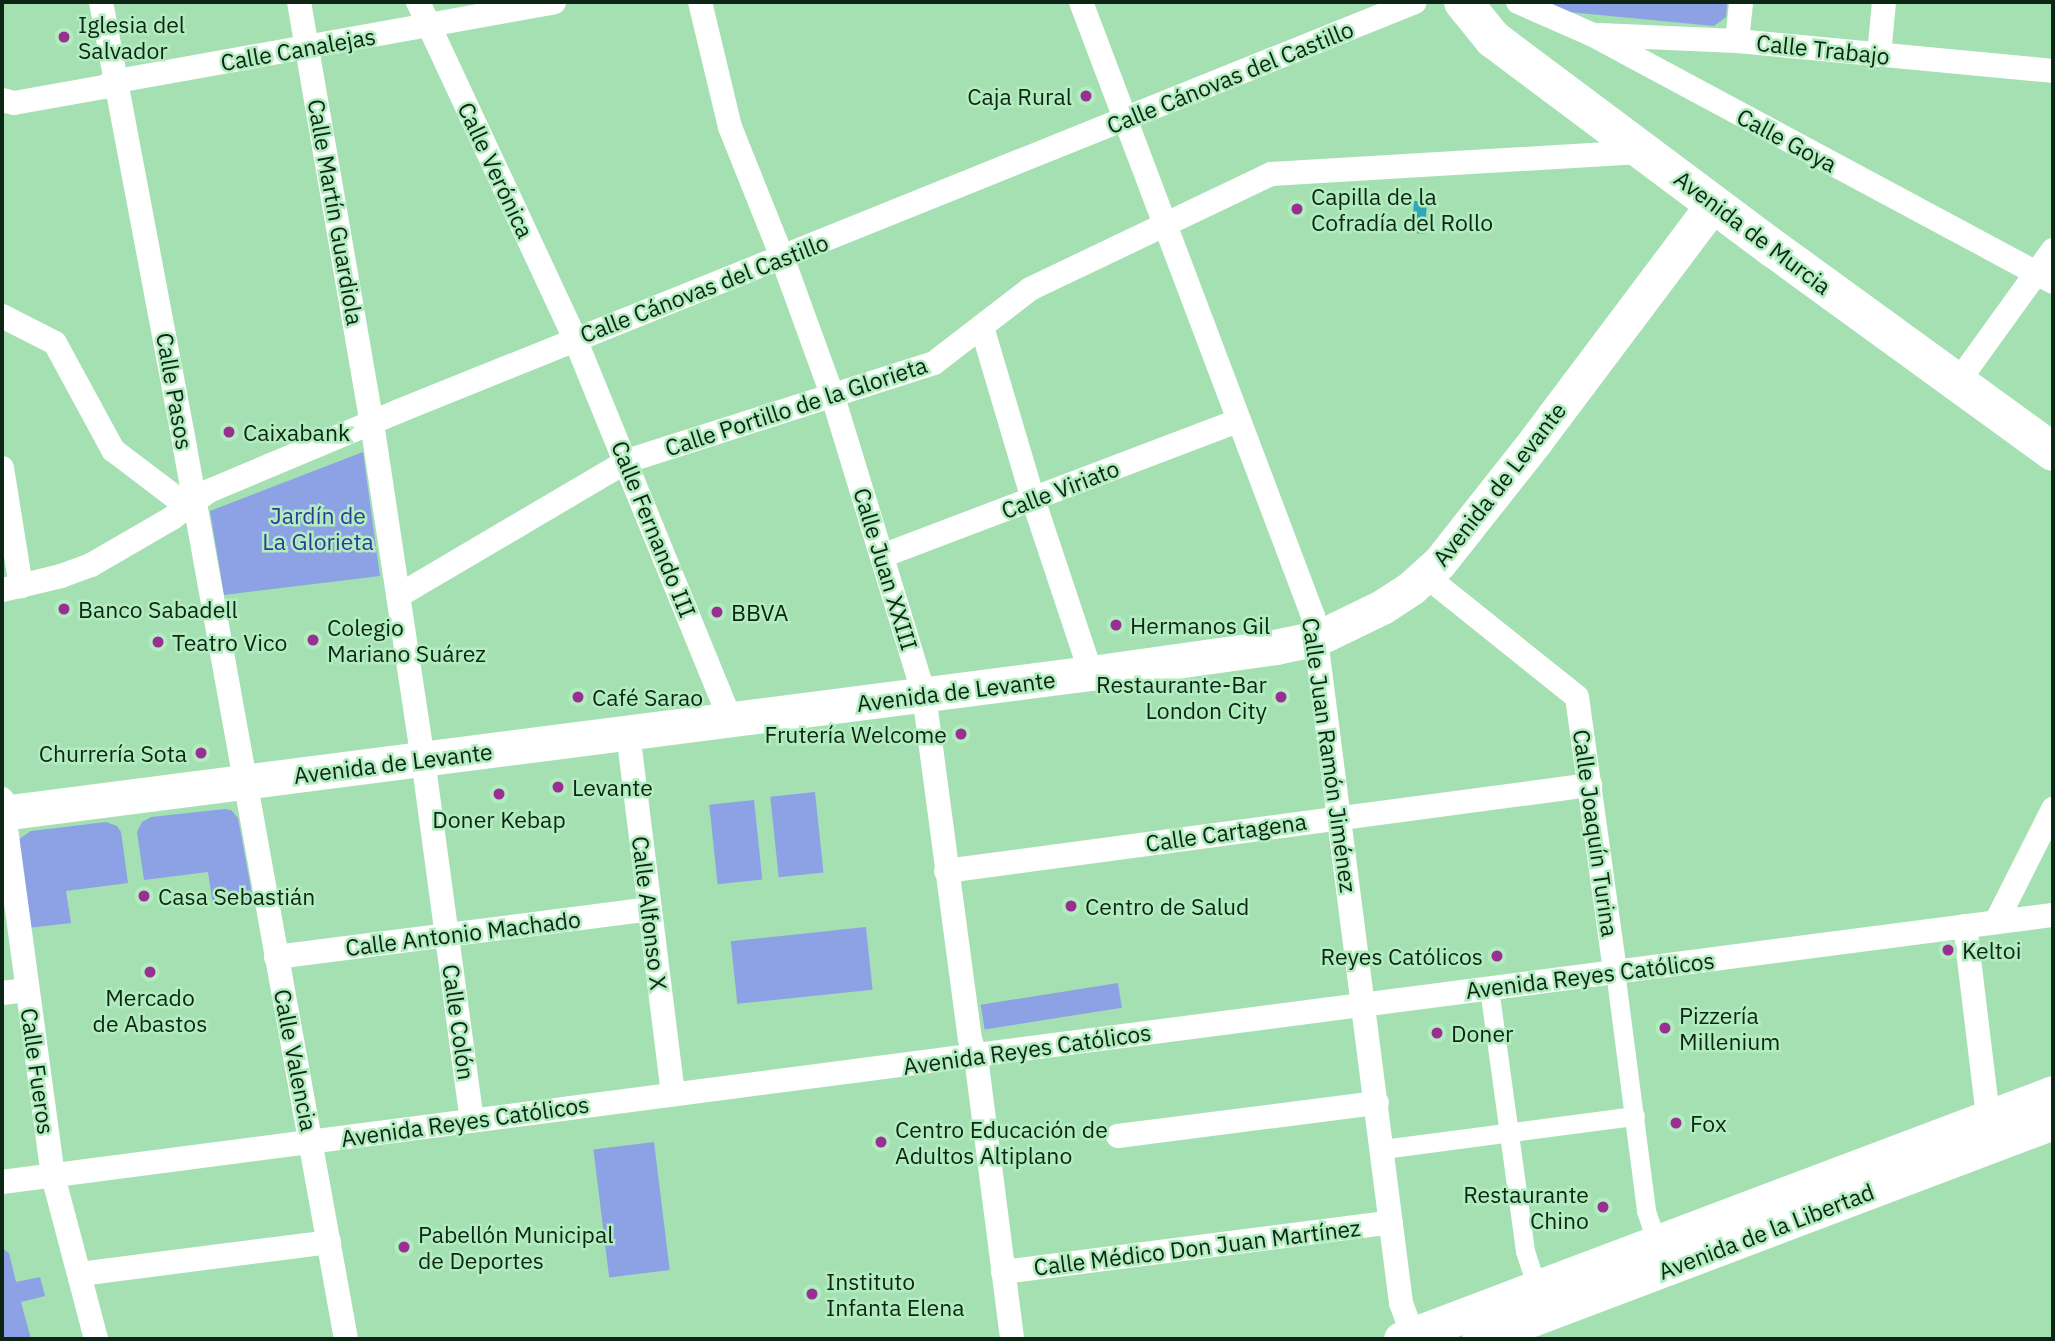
<!DOCTYPE html>
<html>
<head>
<meta charset="utf-8">
<style>
  body { margin:0 }
  #map { position:relative; width:2055px; height:1341px; overflow:hidden; background:#a5e0b2; font-family:"IBM Plex Sans",sans-serif }
  div>[style] { position:absolute }
  .green>* { inset:0; background:#8da1e5; transform-origin:0 0 }
  .water>* { inset:0; background:#32a6b9; transform-origin:0 0 }
  .pedestrian>* { height:19px; margin:-9.5px; padding:0 9.5px; transform-origin:9.5px; border-radius:9.5px; background:#fff }
  .minor>* { height:24px; margin:-12px; padding:0 12px; transform-origin:12px; border-radius:12px; background:#fff }
  .secondary>* { height:35px; margin:-17.5px; padding:0 17.5px; transform-origin:17.5px; border-radius:17.5px; background:#fff }
  .primary>* { height:38px; margin:-19px; padding:0 19px; transform-origin:19px; border-radius:19px; background:#fff }
  .dots>* { width:19px; height:19px; translate:-50% -50%; box-sizing:border-box; border:4px solid #b2edbf; border-radius:50% }
  span { translate:-50% -50%; white-space:nowrap; text-align:center; line-height:1.15; -webkit-text-stroke:5px #b2edbf; paint-order:stroke }
  .poi-label { font-size:23px; color:#0d2514 }
  .left { translate:0 -50%; text-align:left }
  .right { translate:-100% -50%; text-align:right }
  .street-label { font-size:23px; color:#0d2514 }
  .park-label { font-size:23px; color:#2d3b9e }
  .frame { position:absolute; inset:0; border:4px solid #0d2514; pointer-events:none }
</style>
</head>
<body>
<div id="map">
  <div class="green">
    <i style="clip-path:polygon(1542px 2px,1727px 2px,1726px 17px,1714px 26px,1558px 11px)"></i>
    <i style="clip-path:polygon(363px 452px,380px 576px,224px 595px,210px 511px)"></i>
    <i style="left:815px;top:792px;width:81px;height:45px;rotate:84deg"></i>
    <i style="left:754px;top:800px;width:80px;height:45px;rotate:84deg"></i>
    <i style="clip-path:polygon(225px 809px,231px 810px,238px 818px,253px 900px,213px 905px,208px 872px,144px 880px,137px 832px,142px 822px,151px 817px)"></i>
    <i style="clip-path:polygon(106px 822px,117px 826px,121px 832px,128px 883px,66px 891px,71px 923px,28px 928px,19px 839px,31px 831px)"></i>
    <i style="left:866px;top:927px;width:63px;height:136px;rotate:84deg"></i>
    <i style="left:1118px;top:983px;width:25px;height:139px;rotate:81deg"></i>
    <i style="left:654px;top:1142px;width:129px;height:61px;rotate:83deg"></i>
    <i style="clip-path:polygon(2px 1248px,9px 1253px,16px 1282px,40px 1277px,45px 1296px,21px 1302px,31px 1339px,2px 1339px)"></i>
  </div>
  <div class="water">
    <i style="left:1414px;top:201px;width:13px;height:32px;rotate:4deg"></i>
  </div>
  <div class="pedestrian">
    <i style="left:1615px;top:971px;width:242px;rotate:82.6deg"></i>
    <i style="left:1646px;top:1211px;width:34px;rotate:71deg"></i>
    <i style="left:1489px;top:988px;width:265px;rotate:82.2deg"></i>
    <i style="left:1525px;top:1251px;width:38px;rotate:72deg"></i>
    <i style="left:1383px;top:1149px;width:254px;rotate:-7.5deg"></i>
  </div>
  <div class="minor">
    <i style="left:101px;top:2px;width:454px;rotate:79.3deg"></i>
    <i style="left:185px;top:448px;width:905px;rotate:79.76deg"></i>
    <i style="left:299px;top:2px;width:427px;rotate:80.2deg"></i>
    <i style="left:372px;top:423px;width:340px;rotate:81.4deg"></i>
    <i style="left:423px;top:759px;width:364px;rotate:82.3deg"></i>
    <i style="left:418px;top:2px;width:372px;rotate:65deg"></i>
    <i style="left:575px;top:339px;width:410px;rotate:67.8deg"></i>
    <i style="left:700px;top:2px;width:129px;rotate:76.5deg"></i>
    <i style="left:730px;top:127px;width:140px;rotate:68.2deg"></i>
    <i style="left:782px;top:257px;width:149px;rotate:70deg"></i>
    <i style="left:833px;top:397px;width:312px;rotate:73deg"></i>
    <i style="left:924px;top:695px;width:347px;rotate:82.4deg"></i>
    <i style="left:970px;top:1039px;width:19px;rotate:72deg"></i>
    <i style="left:976px;top:1057px;width:284px;rotate:82.7deg"></i>
    <i style="left:1081px;top:2px;width:656px;rotate:69.3deg"></i>
    <i style="left:1313px;top:616px;width:693px;rotate:82.7deg"></i>
    <i style="left:1401px;top:1303px;width:38px;rotate:70deg"></i>
    <i style="left:1518px;top:2px;width:82px;rotate:23.7deg"></i>
    <i style="left:1593px;top:35px;width:522px;rotate:28.23deg"></i>
    <i style="left:1600px;top:35px;width:137px;rotate:2.5deg"></i>
    <i style="left:1737px;top:41px;width:317px;rotate:5.4deg"></i>
    <i style="left:1737px;top:41px;width:39px;rotate:-84deg"></i>
    <i style="left:1879px;top:55px;width:53px;rotate:-84.6deg"></i>
    <i style="left:2px;top:100px;width:12px;rotate:14deg"></i>
    <i style="left:14px;top:103px;width:91px;rotate:-10.1deg"></i>
    <i style="left:104px;top:87px;width:14px;rotate:-25deg"></i>
    <i style="left:117px;top:81px;width:444px;rotate:-10.2deg"></i>
    <i style="left:2px;top:316px;width:59px;rotate:27deg"></i>
    <i style="left:55px;top:343px;width:122px;rotate:61.5deg"></i>
    <i style="left:113px;top:450px;width:78px;rotate:37.2deg"></i>
    <i style="left:175px;top:497px;width:20px;rotate:15deg"></i>
    <i style="left:982px;top:327px;width:179px;rotate:73.5deg"></i>
    <i style="left:1033px;top:499px;width:183px;rotate:71.6deg"></i>
    <i style="left:1957px;top:383px;width:164px;rotate:-54.2deg"></i>
    <i style="left:2px;top:468px;width:120px;rotate:80.9deg"></i>
    <i style="left:882px;top:556px;width:381px;rotate:-20.8deg"></i>
    <i style="left:1426px;top:576px;width:193px;rotate:38.7deg"></i>
    <i style="left:1577px;top:697px;width:277px;rotate:82.1deg"></i>
    <i style="left:2px;top:590px;width:61px;rotate:-13.3deg"></i>
    <i style="left:61px;top:576px;width:32px;rotate:-20deg"></i>
    <i style="left:91px;top:565px;width:94px;rotate:-30.1deg"></i>
    <i style="left:172px;top:518px;width:46px;rotate:-36.1deg"></i>
    <i style="left:209px;top:491px;width:206px;rotate:-22.8deg"></i>
    <i style="left:399px;top:411px;width:1095px;rotate:-21.93deg"></i>
    <i style="left:398px;top:596px;width:266px;rotate:-30.5deg"></i>
    <i style="left:627px;top:461px;width:322px;rotate:-17.7deg"></i>
    <i style="left:934px;top:363px;width:121px;rotate:-37.6deg"></i>
    <i style="left:1030px;top:289px;width:267px;rotate:-25.5deg"></i>
    <i style="left:1271px;top:174px;width:374px;rotate:-3.4deg"></i>
    <i style="left:628px;top:733px;width:363px;rotate:82.9deg"></i>
    <i style="left:2px;top:799px;width:380px;rotate:82.3deg"></i>
    <i style="left:53px;top:1176px;width:169px;rotate:75.2deg"></i>
    <i style="left:946px;top:871px;width:650px;rotate:-7.61deg"></i>
    <i style="left:1996px;top:922px;width:127px;rotate:-63.2deg"></i>
    <i style="left:1965px;top:926px;width:191px;rotate:83.1deg"></i>
    <i style="left:276px;top:957px;width:376px;rotate:-7.3deg"></i>
    <i style="left:2px;top:993px;width:24px;rotate:-7deg"></i>
    <i style="left:1118px;top:1136px;width:261px;rotate:-7.3deg"></i>
    <i style="left:2px;top:1182px;width:2068px;rotate:-7.42deg"></i>
    <i style="left:1003px;top:1272px;width:391px;rotate:-7.3deg"></i>
    <i style="left:80px;top:1274px;width:251px;rotate:-7.3deg"></i>
  </div>
  <div class="secondary">
    <i style="left:2px;top:813px;width:1098px;rotate:-7.33deg"></i>
    <i style="left:1091px;top:673px;width:186px;rotate:-8deg"></i>
    <i style="left:1275px;top:647px;width:44px;rotate:-11.8deg"></i>
    <i style="left:1318px;top:638px;width:71px;rotate:-25.8deg"></i>
    <i style="left:1382px;top:607px;width:35px;rotate:-33deg"></i>
    <i style="left:1411px;top:588px;width:38px;rotate:-42deg"></i>
    <i style="left:1439px;top:563px;width:157px;rotate:-51.7deg"></i>
    <i style="left:1536px;top:440px;width:295px;rotate:-53.1deg"></i>
    <i style="left:1401px;top:1339px;width:697px;rotate:-20.67deg"></i>
    <i style="left:1479px;top:1339px;width:614px;rotate:-20.71deg"></i>
  </div>
  <div class="primary">
    <i style="left:1463px;top:2px;width:48px;rotate:51deg"></i>
    <i style="left:1493px;top:39px;width:351px;rotate:36.8deg"></i>
    <i style="left:1774px;top:249px;width:345px;rotate:36deg"></i>
  </div>
  <div class="dots">
    <i style="left:64px;top:37px;background:#992f92"></i>
    <i style="left:1086px;top:96px;background:#992f92"></i>
    <i style="left:1297px;top:209px;background:#992f92"></i>
    <i style="left:229px;top:432px;background:#992f92"></i>
    <i style="left:64px;top:609px;background:#992f92"></i>
    <i style="left:717px;top:612px;background:#992f92"></i>
    <i style="left:1116px;top:625px;background:#992f92"></i>
    <i style="left:313px;top:640px;background:#992f92"></i>
    <i style="left:158px;top:642px;background:#992f92"></i>
    <i style="left:578px;top:697px;background:#992f92"></i>
    <i style="left:1281px;top:697px;background:#992f92"></i>
    <i style="left:961px;top:734px;background:#992f92"></i>
    <i style="left:201px;top:753px;background:#992f92"></i>
    <i style="left:558px;top:787px;background:#992f92"></i>
    <i style="left:499px;top:794px;background:#992f92"></i>
    <i style="left:144px;top:896px;background:#992f92"></i>
    <i style="left:1071px;top:906px;background:#992f92"></i>
    <i style="left:1948px;top:950px;background:#992f92"></i>
    <i style="left:1497px;top:956px;background:#992f92"></i>
    <i style="left:150px;top:972px;background:#992f92"></i>
    <i style="left:1665px;top:1028px;background:#992f92"></i>
    <i style="left:1437px;top:1033px;background:#992f92"></i>
    <i style="left:1676px;top:1123px;background:#992f92"></i>
    <i style="left:881px;top:1142px;background:#992f92"></i>
    <i style="left:1603px;top:1207px;background:#992f92"></i>
    <i style="left:404px;top:1247px;background:#992f92"></i>
    <i style="left:812px;top:1294px;background:#992f92"></i>
  </div>
  <div class="poi-label">
    <span class="left" style="left:78px;top:37px">Iglesia del<br>Salvador</span>
    <span class="right" style="left:1072px;top:96px">Caja Rural</span>
    <span class="left" style="left:1311px;top:209px">Capilla de la<br>Cofradía del Rollo</span>
    <span class="left" style="left:243px;top:432px">Caixabank</span>
    <span class="left" style="left:78px;top:609px">Banco Sabadell</span>
    <span class="left" style="left:731px;top:612px">BBVA</span>
    <span class="left" style="left:1130px;top:625px">Hermanos Gil</span>
    <span class="left" style="left:327px;top:640px">Colegio<br>Mariano Suárez</span>
    <span class="left" style="left:172px;top:642px">Teatro Vico</span>
    <span class="right" style="left:1267px;top:697px">Restaurante-Bar<br>London City</span>
    <span class="left" style="left:592px;top:697px">Café Sarao</span>
    <span class="right" style="left:947px;top:734px">Frutería Welcome</span>
    <span class="right" style="left:187px;top:753px">Churrería Sota</span>
    <span class="left" style="left:572px;top:787px">Levante</span>
    <span style="left:499px;top:819px">Doner Kebap</span>
    <span class="left" style="left:158px;top:896px">Casa Sebastián</span>
    <span class="left" style="left:1085px;top:906px">Centro de Salud</span>
    <span class="left" style="left:1962px;top:950px">Keltoi</span>
    <span class="right" style="left:1483px;top:956px">Reyes Católicos</span>
    <span style="left:150px;top:1010px">Mercado<br>de Abastos</span>
    <span class="left" style="left:1679px;top:1028px">Pizzería<br>Millenium</span>
    <span class="left" style="left:1451px;top:1033px">Doner</span>
    <span class="left" style="left:1690px;top:1123px">Fox</span>
    <span class="left" style="left:895px;top:1142px">Centro Educación de<br>Adultos Altiplano</span>
    <span class="right" style="left:1589px;top:1207px">Restaurante<br>Chino</span>
    <span class="left" style="left:418px;top:1247px">Pabellón Municipal<br>de Deportes</span>
    <span class="left" style="left:826px;top:1294px">Instituto<br>Infanta Elena</span>
  </div>
  <div class="street-label">
    <span style="left:298px;top:49px;rotate:-10deg">Calle Canalejas</span>
    <span style="left:1823px;top:49px;rotate:6deg">Calle Trabajo</span>
    <span style="left:1230px;top:77px;rotate:-22deg">Calle Cánovas del Castillo</span>
    <span style="left:1787px;top:140px;rotate:28deg">Calle Goya</span>
    <span style="left:496px;top:170px;rotate:65deg">Calle Verónica</span>
    <span style="left:336px;top:212px;rotate:80deg">Calle Martín Guardiola</span>
    <span style="left:1753px;top:232px;rotate:37deg">Avenida de Murcia</span>
    <span style="left:704px;top:288px;rotate:-21deg">Calle Cánovas del Castillo</span>
    <span style="left:175px;top:391px;rotate:80deg">Calle Pasos</span>
    <span style="left:796px;top:406px;rotate:-18deg">Calle Portillo de la Glorieta</span>
    <span style="left:1499px;top:484px;rotate:-52deg">Avenida de Levante</span>
    <span style="left:1060px;top:489px;rotate:-21deg">Calle Viriato</span>
    <span style="left:654px;top:529px;rotate:68deg">Calle Fernando III</span>
    <span style="left:886px;top:569px;rotate:73deg">Calle Juan XXIII</span>
    <span style="left:956px;top:691px;rotate:-7deg">Avenida de Levante</span>
    <span style="left:1330px;top:755px;rotate:82deg">Calle Juan Ramón Jiménez</span>
    <span style="left:393px;top:763px;rotate:-7deg">Avenida de Levante</span>
    <span style="left:1226px;top:832px;rotate:-8deg">Calle Cartagena</span>
    <span style="left:1596px;top:833px;rotate:82deg">Calle Joaquín Turina</span>
    <span style="left:650px;top:913px;rotate:83deg">Calle Alfonso X</span>
    <span style="left:463px;top:933px;rotate:-7deg">Calle Antonio Machado</span>
    <span style="left:1590px;top:975px;rotate:-7deg">Avenida Reyes Católicos</span>
    <span style="left:459px;top:1022px;rotate:82deg">Calle Colón</span>
    <span style="left:1027px;top:1049px;rotate:-8deg">Avenida Reyes Católicos</span>
    <span style="left:296px;top:1060px;rotate:79deg">Calle Valencia</span>
    <span style="left:38px;top:1071px;rotate:82deg">Calle Fueros</span>
    <span style="left:465px;top:1121px;rotate:-8deg">Avenida Reyes Católicos</span>
    <span style="left:1766px;top:1231px;rotate:-21deg">Avenida de la Libertad</span>
    <span style="left:1197px;top:1247px;rotate:-7deg">Calle Médico Don Juan Martínez</span>
  </div>
  <div class="park-label">
    <span style="left:318px;top:528px">Jardín de<br>La Glorieta</span>
  </div>
  <div class="frame"></div>
</div>
</body>
</html>
